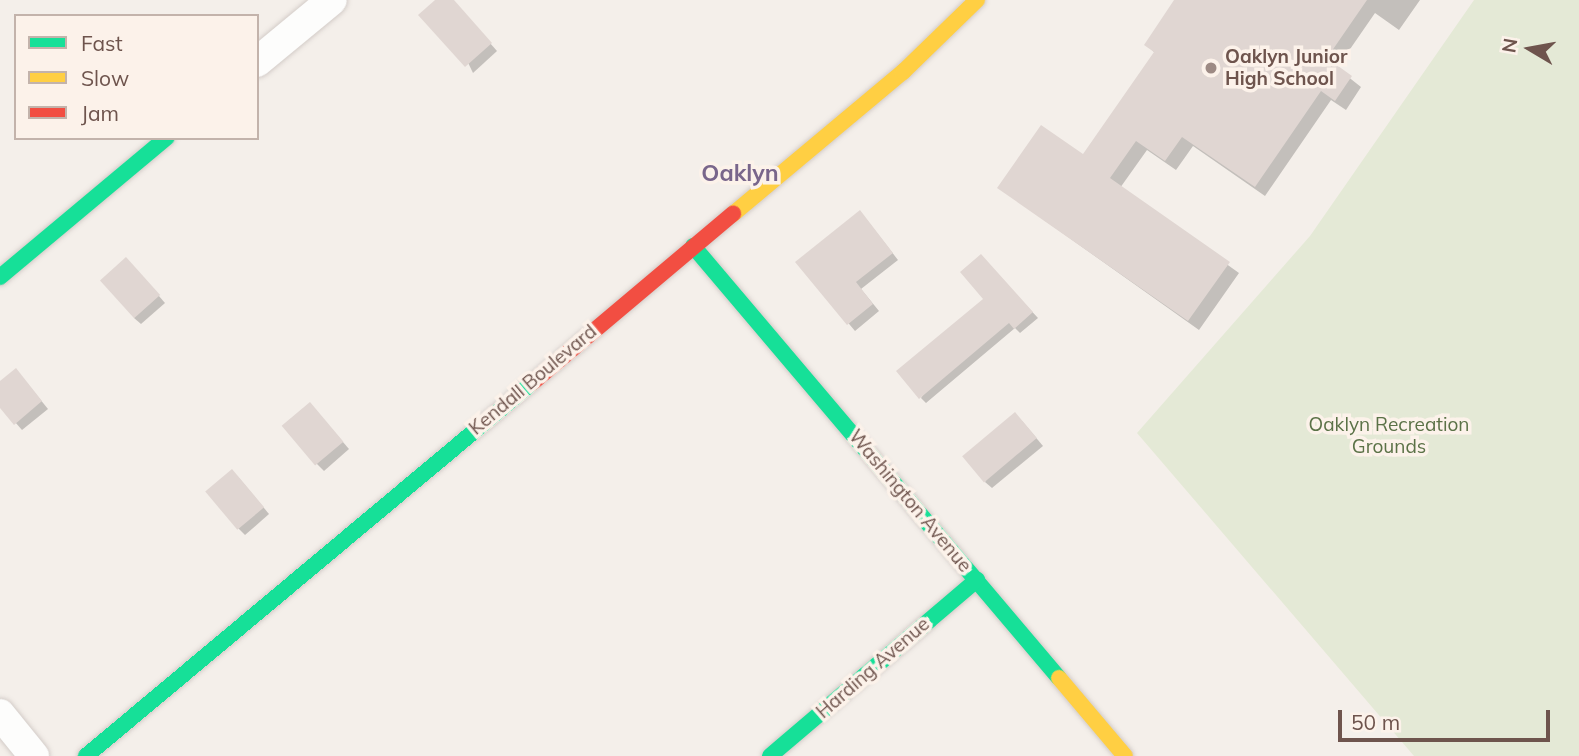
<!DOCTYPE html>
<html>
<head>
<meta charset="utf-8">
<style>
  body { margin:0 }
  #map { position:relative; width:1579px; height:756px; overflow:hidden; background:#f4efea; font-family:Mulish,sans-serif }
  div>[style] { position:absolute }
  .green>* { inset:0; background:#e4e9d6 }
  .shadow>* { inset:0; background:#0003 }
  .building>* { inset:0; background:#e0d6d2; transform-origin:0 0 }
  .roads { filter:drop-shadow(0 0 2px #d3ccc8) drop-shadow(0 0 2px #d3ccc8) }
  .street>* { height:30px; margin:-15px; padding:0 15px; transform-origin:15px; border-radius:15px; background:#fdfdfc }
  .fast>* { height:16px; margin:-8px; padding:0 8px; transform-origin:8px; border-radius:8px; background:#16e098 }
  .slow>* { height:16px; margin:-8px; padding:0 8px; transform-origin:8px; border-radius:8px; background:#ffcf43 }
  .jam>* { height:16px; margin:-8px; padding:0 8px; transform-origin:8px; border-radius:8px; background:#f24e42 }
  .dots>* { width:19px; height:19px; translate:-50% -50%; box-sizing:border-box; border:4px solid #fcf2ea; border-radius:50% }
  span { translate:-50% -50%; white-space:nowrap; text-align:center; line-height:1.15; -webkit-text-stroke:7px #fcf2ea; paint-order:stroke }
  .poi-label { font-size:19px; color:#6e544d; font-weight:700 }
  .left { translate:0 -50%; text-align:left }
  .street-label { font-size:19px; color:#6e544d }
  .park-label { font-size:19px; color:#5b7247 }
  .quarter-label { font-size:23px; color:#79668b; font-weight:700 }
  .legend { position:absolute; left:14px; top:14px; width:245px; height:126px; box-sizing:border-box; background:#fcf2ea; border:2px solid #c3b3ab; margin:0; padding:9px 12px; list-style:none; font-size:21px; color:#6e544d }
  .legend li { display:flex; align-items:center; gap:14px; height:35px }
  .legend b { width:35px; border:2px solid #c3b3ab }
  .north { position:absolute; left:1495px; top:14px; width:70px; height:70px; -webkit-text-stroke:5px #fcf2ea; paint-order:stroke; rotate:280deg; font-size:19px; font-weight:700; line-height:28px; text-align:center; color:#6e544d }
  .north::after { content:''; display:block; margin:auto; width:24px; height:32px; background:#6e544d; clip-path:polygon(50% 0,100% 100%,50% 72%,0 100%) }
  .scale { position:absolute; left:1338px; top:710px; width:212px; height:32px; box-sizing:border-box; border:4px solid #6e544d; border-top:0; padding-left:9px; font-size:21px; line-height:24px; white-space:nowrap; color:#6e544d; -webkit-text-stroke:5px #fcf2ea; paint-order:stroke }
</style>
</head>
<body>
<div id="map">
  <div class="green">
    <i style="clip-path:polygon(1474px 0,1579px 0,1579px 756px,1414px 756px,1137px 433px,1310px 236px)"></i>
  </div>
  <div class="shadow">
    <i style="clip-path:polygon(438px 0,452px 0,497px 51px,473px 73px)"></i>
    <i style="clip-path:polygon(1176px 0,1420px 0,1399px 30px,1375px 13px,1337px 68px,1361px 87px,1346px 110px,1331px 100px,1265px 196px,1193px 146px,1176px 170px,1147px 150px,1120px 188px,1239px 273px,1199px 330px,999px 188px,1083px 156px,1155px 53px,1146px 44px)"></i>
    <i style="clip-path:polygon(866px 219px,898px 260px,861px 289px,879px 311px,855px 331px,798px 263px)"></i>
    <i style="clip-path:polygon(980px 256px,1038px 318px,1020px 333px,1015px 328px,926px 403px,921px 398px,985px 299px)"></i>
    <i style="clip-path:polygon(133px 266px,165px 303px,141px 324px,134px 318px)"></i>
    <i style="clip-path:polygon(22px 377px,48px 409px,22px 430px,0 405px,0 384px)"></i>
    <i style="clip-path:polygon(317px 412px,349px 449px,324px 471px,317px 464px)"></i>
    <i style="clip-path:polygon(1022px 421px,1043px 446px,992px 488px,985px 482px)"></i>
    <i style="clip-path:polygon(239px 478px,269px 514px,245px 535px,238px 528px)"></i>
  </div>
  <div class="building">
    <i style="clip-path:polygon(435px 0,454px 0,492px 43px,465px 67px,418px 15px)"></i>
    <i style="clip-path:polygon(1174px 0,1367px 0,1327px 58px,1352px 76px,1335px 101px,1321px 91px,1255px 187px,1182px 137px,1165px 161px,1136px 141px,1110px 178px,1230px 262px,1188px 321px,997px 188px,1041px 125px,1083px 154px,1154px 52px,1144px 45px)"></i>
    <i style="clip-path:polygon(860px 210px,893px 253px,856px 282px,873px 304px,847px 325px,795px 262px)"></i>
    <i style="clip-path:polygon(981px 254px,1033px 312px,1014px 329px,1009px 323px,919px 399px,896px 371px,983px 299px,960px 272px)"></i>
    <i style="left:126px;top:257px;width:51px;height:35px;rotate:48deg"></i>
    <i style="clip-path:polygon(16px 368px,42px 401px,14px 425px,0 408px,0 381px)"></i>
    <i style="left:310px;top:402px;width:52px;height:37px;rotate:50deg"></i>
    <i style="left:1015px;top:412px;width:34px;height:69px;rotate:50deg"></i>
    <i style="left:232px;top:469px;width:50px;height:35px;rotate:50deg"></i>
  </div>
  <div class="roads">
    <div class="street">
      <i style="left:257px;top:62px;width:97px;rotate:-39.6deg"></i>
      <i style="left:0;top:714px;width:54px;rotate:51deg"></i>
    </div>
    <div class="fast">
      <i style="left:693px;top:246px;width:566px;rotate:49.73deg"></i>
      <i style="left:0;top:277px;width:217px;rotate:-39.9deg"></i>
      <i style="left:86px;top:756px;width:581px;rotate:-39.91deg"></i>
      <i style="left:770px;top:756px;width:272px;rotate:-40.4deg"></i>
    </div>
    <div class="slow">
      <i style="left:733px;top:214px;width:222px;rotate:-39.9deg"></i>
      <i style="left:903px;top:72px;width:103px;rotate:-44.2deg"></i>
      <i style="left:1059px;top:678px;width:102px;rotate:49.8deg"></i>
    </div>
    <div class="jam">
      <i style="left:532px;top:383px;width:263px;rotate:-40.1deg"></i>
    </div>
  </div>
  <div class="dots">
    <i style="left:1211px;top:68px;background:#9d8a84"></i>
  </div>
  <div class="poi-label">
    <span class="left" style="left:1225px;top:68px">Oaklyn Junior<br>High School</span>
  </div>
  <div class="street-label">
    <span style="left:533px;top:380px;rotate:-40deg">Kendall Boulevard</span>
    <span style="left:910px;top:501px;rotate:50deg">Washington Avenue</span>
    <span style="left:873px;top:668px;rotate:-41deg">Harding Avenue</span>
  </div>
  <div class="park-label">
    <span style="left:1389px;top:436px">Oaklyn Recreation<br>Grounds</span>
  </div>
  <div class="quarter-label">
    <span style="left:740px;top:173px">Oaklyn</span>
  </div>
  <ul class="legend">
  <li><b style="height:9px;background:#16e098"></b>Fast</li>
  <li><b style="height:9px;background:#ffcf43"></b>Slow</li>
  <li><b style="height:9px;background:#f24e42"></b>Jam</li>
  </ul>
  <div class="north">N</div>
  <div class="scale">50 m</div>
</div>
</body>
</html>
